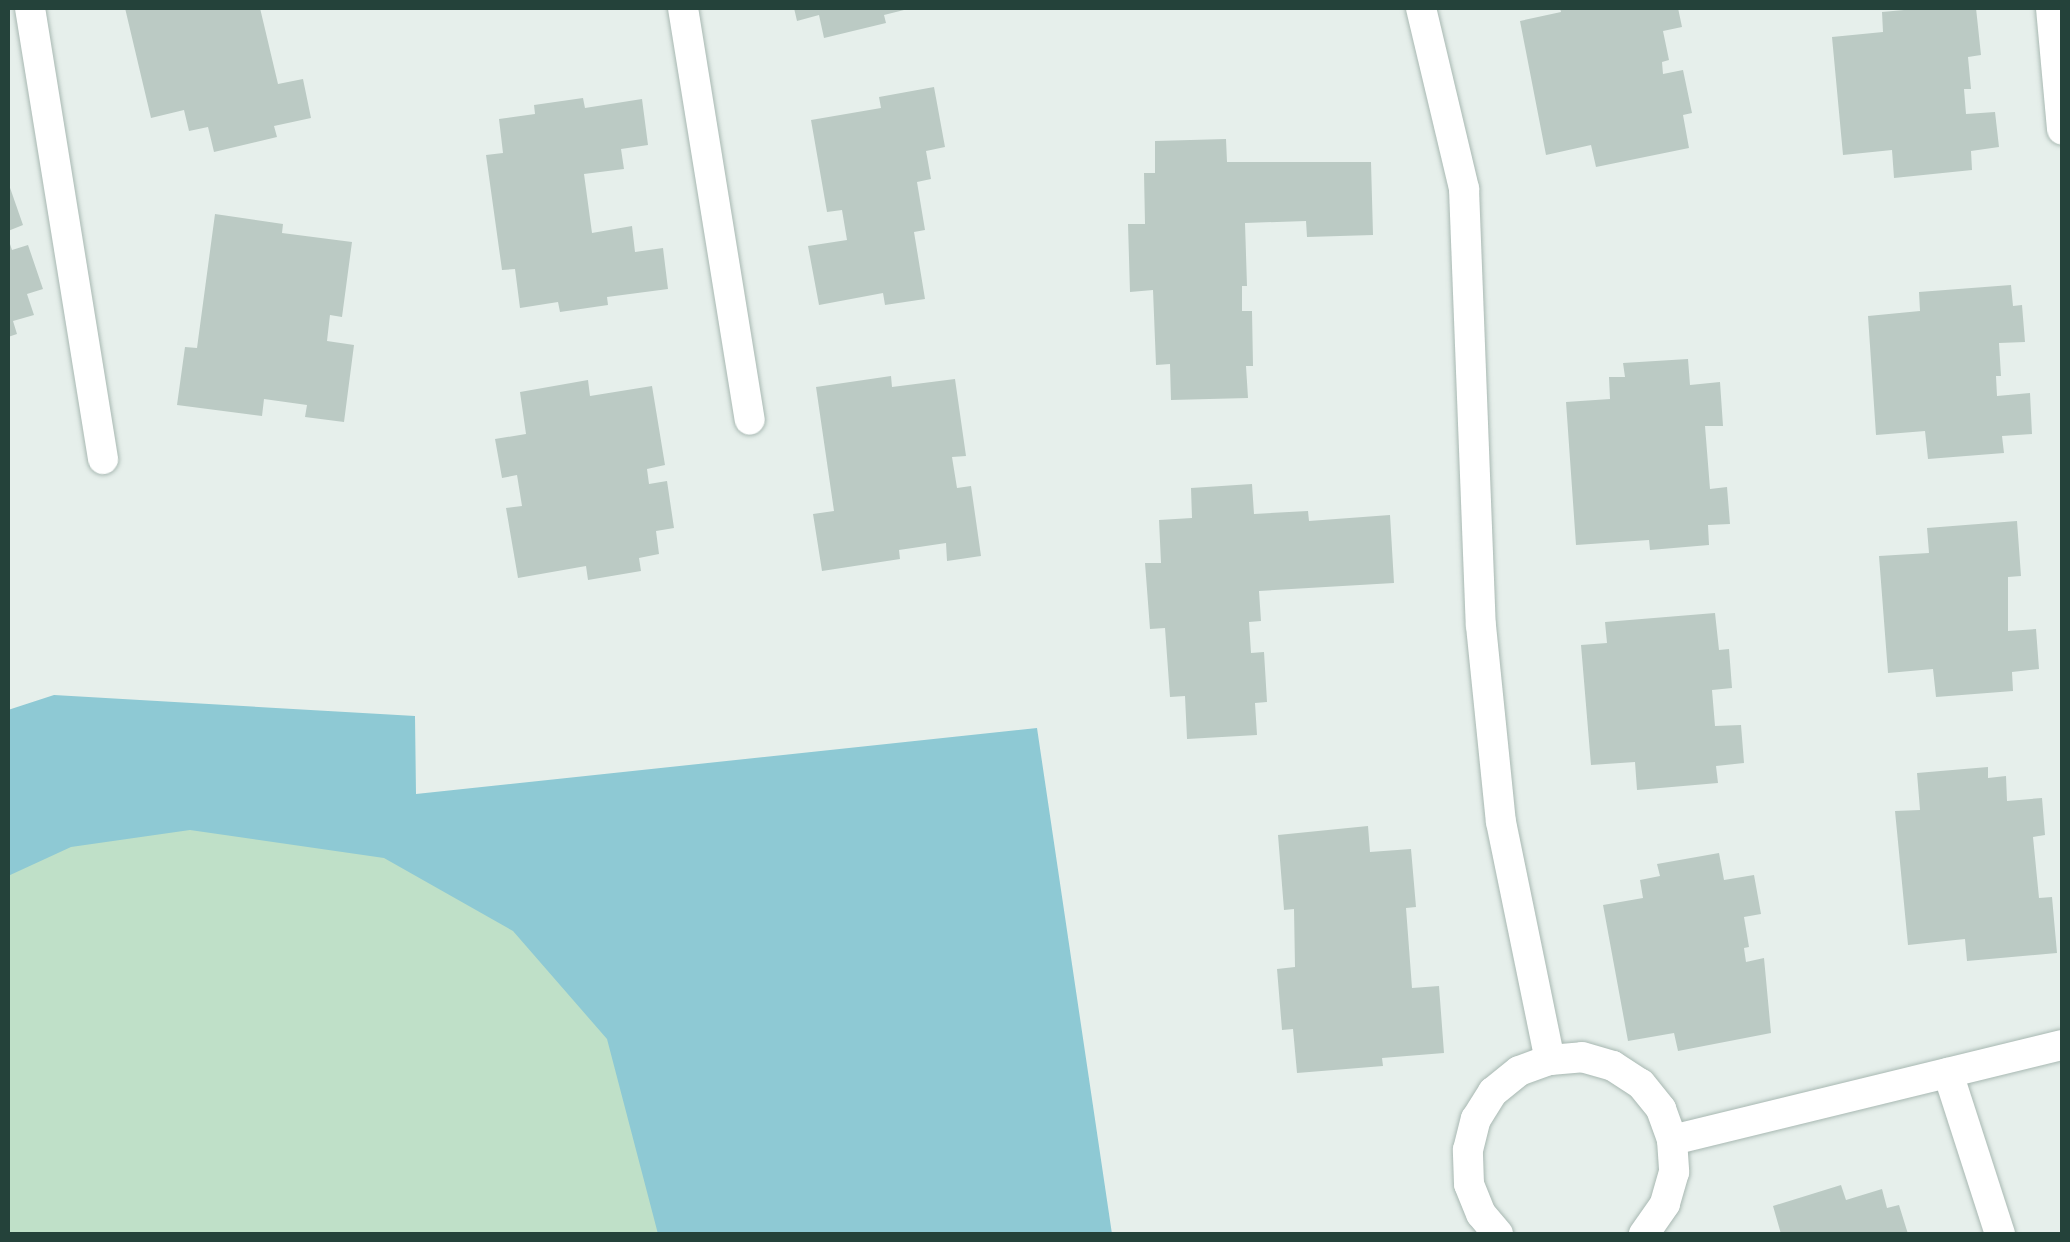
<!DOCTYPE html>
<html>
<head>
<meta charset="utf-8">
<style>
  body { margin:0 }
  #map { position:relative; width:2070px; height:1242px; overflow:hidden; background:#e6efeb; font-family:"Exo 2",sans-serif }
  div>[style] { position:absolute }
  .green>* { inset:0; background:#bfe0c8 }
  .water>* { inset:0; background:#8ec9d4 }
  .building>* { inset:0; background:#bbcac4 }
  .roads { filter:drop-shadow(0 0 2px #a8b8b2) drop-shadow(0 0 2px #a8b8b2) }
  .service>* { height:30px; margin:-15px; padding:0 15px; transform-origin:15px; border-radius:15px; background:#fff }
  span { translate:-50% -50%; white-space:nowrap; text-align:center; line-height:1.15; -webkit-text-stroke:8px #f7fbf9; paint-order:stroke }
  .frame { position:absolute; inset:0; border:10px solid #24423a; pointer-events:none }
</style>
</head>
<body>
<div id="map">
  <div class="green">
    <i style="clip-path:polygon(313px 812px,581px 959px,681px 1234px,8px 1234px,8px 816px)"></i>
  </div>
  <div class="water">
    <i style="clip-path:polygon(54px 695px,415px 716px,416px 794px,1037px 728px,1112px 1234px,658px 1234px,607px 1039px,513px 931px,384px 858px,190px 830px,71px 847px,8px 876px,8px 710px)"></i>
  </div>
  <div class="building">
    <i style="clip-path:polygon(125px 8px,260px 8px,278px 84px,303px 79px,311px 118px,274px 126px,277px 137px,214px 152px,208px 127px,189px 131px,184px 110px,151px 118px)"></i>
    <i style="clip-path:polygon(794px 8px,908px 8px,908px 9px,884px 15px,886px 23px,824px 38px,819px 15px,797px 21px)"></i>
    <i style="clip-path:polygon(1560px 8px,1678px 8px,1682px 27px,1663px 31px,1669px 60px,1662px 62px,1663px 74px,1683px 70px,1692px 113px,1683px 115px,1689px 148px,1596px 167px,1591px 145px,1546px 155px,1520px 21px,1561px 12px)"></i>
    <i style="clip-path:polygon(1926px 8px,1976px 8px,1981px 55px,1968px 57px,1971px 89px,1964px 89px,1966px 114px,1995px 112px,1999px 147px,1971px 151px,1972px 170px,1894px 178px,1892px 150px,1843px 155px,1832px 37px,1883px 32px,1882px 12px)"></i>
    <i style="clip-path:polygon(934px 87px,945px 147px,926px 151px,931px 179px,917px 182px,925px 230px,914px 232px,925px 299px,885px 305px,883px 293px,819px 305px,808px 246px,847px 240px,842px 210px,827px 212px,811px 120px,881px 108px,879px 97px)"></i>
    <i style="clip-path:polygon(583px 98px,585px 108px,642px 99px,648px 145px,621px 149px,624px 169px,584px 174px,592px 233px,632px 226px,635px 252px,663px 248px,668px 289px,607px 297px,608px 305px,560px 312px,558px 302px,520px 308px,515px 269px,502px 270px,486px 155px,503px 153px,499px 119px,535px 114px,534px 105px)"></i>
    <i style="clip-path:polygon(1226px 139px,1227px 162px,1371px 162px,1373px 235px,1307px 237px,1306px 221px,1245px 223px,1247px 286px,1242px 286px,1242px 311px,1252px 311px,1253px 366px,1246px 366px,1248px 398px,1171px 400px,1170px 364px,1156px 365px,1153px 290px,1130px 292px,1128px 224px,1145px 224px,1144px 173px,1155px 173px,1155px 141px)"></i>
    <i style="clip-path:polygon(8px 182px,23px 225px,8px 231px)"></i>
    <i style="clip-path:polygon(215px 214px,283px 224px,282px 233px,352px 242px,342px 317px,330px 315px,327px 341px,354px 345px,344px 422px,305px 417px,307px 405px,264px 399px,262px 416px,177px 405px,185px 347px,197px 348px)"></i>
    <i style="clip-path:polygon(8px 238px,12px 250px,28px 245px,43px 289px,27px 294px,34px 315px,13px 321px,17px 334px,8px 337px)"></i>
    <i style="clip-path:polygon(2011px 285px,2013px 306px,2022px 305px,2025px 342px,1999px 343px,2001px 376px,1996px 376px,1997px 396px,2030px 393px,2032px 434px,2002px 436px,2004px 453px,1928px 459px,1925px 431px,1876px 435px,1868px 316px,1920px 311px,1919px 292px)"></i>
    <i style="clip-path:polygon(1688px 359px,1690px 385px,1720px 382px,1723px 426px,1705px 426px,1710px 489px,1727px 487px,1730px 524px,1708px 525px,1709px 545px,1650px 550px,1649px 540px,1576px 545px,1566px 402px,1610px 399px,1609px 377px,1625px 377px,1623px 363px)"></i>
    <i style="clip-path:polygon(891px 376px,892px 387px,955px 379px,966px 456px,952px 457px,957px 488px,971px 486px,981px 556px,947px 561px,946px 543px,899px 550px,900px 559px,822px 571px,813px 514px,834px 511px,816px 387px)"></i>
    <i style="clip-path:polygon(588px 380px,590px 396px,652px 386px,665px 465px,647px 469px,649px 484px,667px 481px,674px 528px,656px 531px,659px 554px,639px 558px,641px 571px,588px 580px,586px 566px,518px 578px,506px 508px,522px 506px,517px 475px,502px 478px,495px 439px,526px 434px,520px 392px)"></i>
    <i style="clip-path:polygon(1252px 484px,1254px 514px,1308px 511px,1309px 521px,1390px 515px,1394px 583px,1259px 591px,1261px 621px,1249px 622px,1251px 653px,1264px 652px,1267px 702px,1255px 703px,1257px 735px,1187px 739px,1185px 696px,1170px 697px,1165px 628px,1150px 629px,1145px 563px,1161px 563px,1159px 520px,1192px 518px,1191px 488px)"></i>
    <i style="clip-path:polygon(2017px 521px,2021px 576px,2008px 577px,2008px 631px,2036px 629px,2039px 669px,2012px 672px,2013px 691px,1936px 697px,1933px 669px,1888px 673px,1879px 556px,1929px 553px,1927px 528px)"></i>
    <i style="clip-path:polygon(1715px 613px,1719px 650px,1729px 649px,1732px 688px,1712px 690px,1715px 726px,1741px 725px,1744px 763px,1716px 766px,1718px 783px,1637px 790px,1635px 762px,1591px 765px,1581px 645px,1607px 643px,1605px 622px)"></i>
    <i style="clip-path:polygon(1988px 767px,1988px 778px,2006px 776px,2007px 801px,2042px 798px,2045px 835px,2033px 837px,2039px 898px,2052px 897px,2057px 953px,1967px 961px,1965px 939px,1908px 945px,1895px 811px,1920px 810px,1917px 773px)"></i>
    <i style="clip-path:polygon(1368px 826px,1370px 852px,1411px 849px,1416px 907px,1406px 908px,1412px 988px,1439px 986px,1444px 1053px,1382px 1058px,1383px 1066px,1297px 1073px,1293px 1029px,1282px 1030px,1277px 969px,1295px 967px,1294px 909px,1284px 910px,1278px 835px)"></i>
    <i style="clip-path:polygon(1719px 853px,1724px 880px,1754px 875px,1761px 914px,1744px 917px,1749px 947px,1744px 948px,1746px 962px,1764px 958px,1771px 1033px,1678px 1051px,1674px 1033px,1628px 1041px,1603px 905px,1643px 898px,1640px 880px,1660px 876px,1657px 864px)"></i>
    <i style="clip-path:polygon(1841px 1185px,1846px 1200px,1882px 1189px,1887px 1208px,1899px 1205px,1908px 1234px,1781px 1234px,1773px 1206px)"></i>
  </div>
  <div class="roads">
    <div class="service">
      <i style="left:30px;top:8px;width:457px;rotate:80.8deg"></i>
      <i style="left:683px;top:8px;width:417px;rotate:80.8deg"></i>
      <i style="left:1421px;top:8px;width:186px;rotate:76.6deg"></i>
      <i style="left:1464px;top:189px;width:437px;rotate:87.8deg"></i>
      <i style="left:1481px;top:626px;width:197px;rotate:84.2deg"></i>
      <i style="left:1501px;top:822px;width:243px;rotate:78.4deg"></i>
      <i style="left:2051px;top:8px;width:122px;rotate:84.8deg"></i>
      <i style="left:1948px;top:1073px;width:169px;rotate:72.1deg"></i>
      <i style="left:1672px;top:1140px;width:401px;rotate:-13.7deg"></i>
      <i style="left:1498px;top:1234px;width:26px;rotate:-130deg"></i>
      <i style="left:1481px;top:1214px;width:32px;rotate:-112deg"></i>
      <i style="left:1469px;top:1184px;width:34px;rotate:-92deg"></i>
      <i style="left:1468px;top:1150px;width:32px;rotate:-76deg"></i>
      <i style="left:1476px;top:1119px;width:32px;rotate:-58deg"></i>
      <i style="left:1493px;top:1092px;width:33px;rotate:-39deg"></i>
      <i style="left:1519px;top:1071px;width:33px;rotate:-20deg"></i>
      <i style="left:1550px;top:1060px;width:32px;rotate:-5deg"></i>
      <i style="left:1582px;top:1057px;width:32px;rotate:16deg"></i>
      <i style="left:1613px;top:1066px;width:33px;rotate:33deg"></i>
      <i style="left:1641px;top:1084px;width:32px;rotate:51deg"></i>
      <i style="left:1661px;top:1109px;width:33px;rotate:70deg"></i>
      <i style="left:1672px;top:1140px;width:32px;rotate:86deg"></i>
      <i style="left:1674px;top:1172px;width:33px;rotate:106deg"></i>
      <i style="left:1665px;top:1204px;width:37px;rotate:125deg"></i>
    </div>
  </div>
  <div class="frame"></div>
</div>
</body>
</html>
